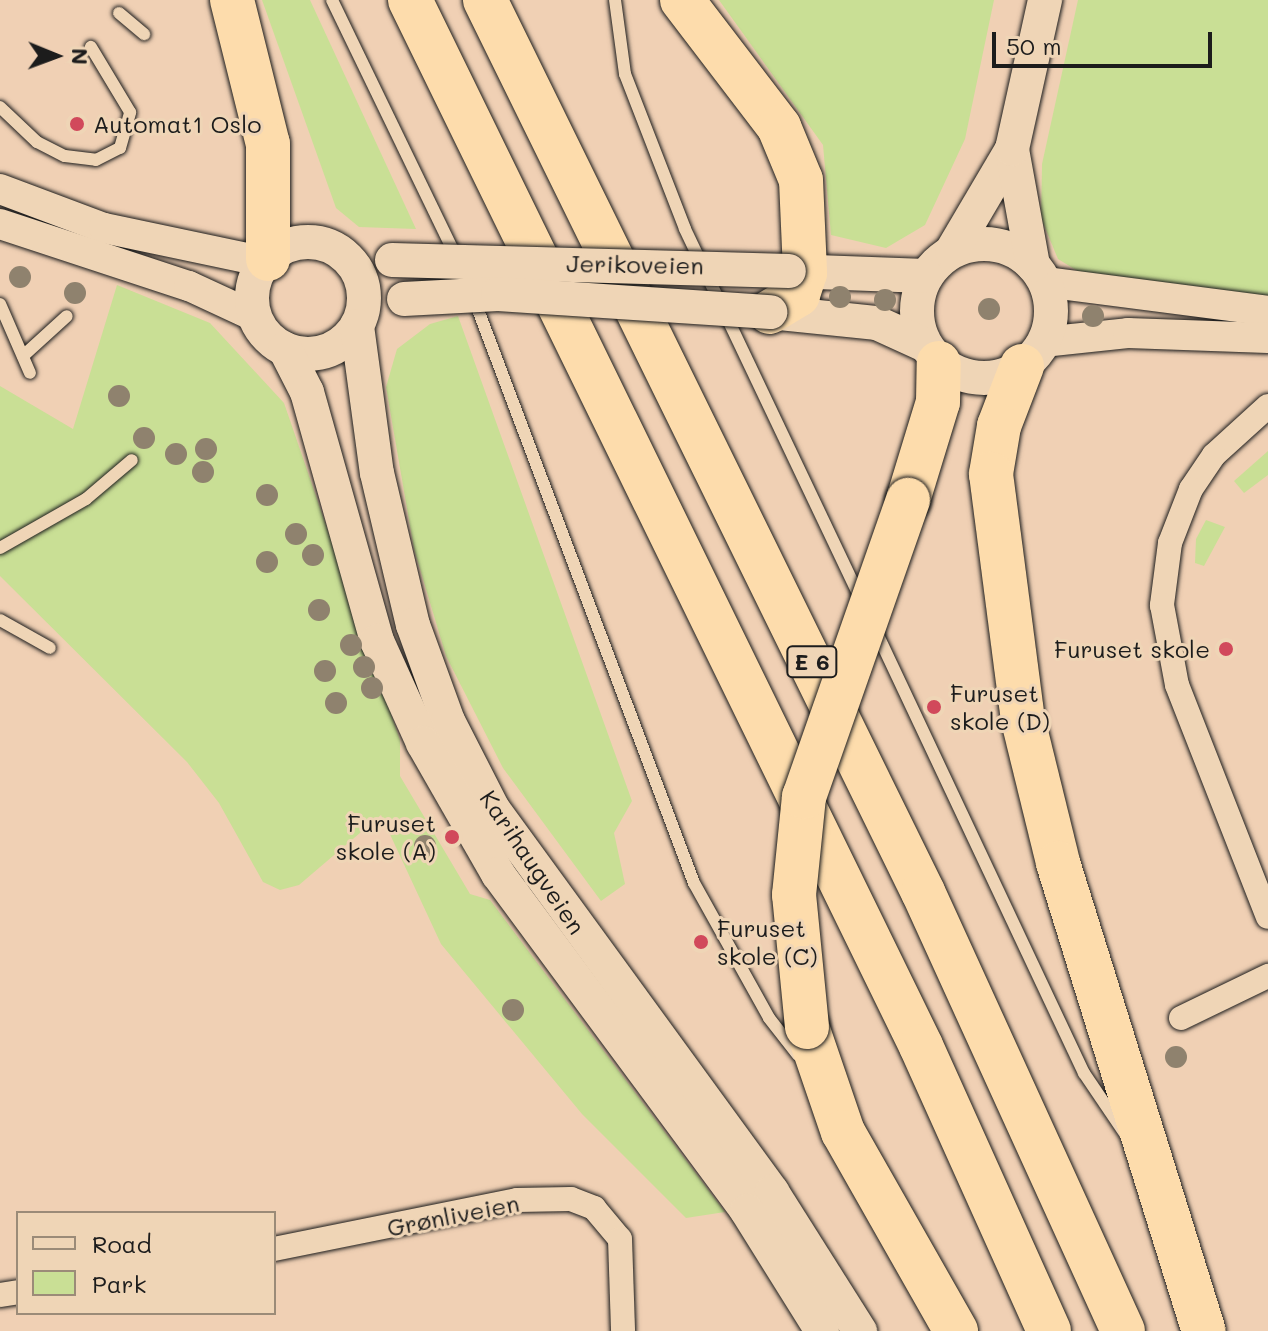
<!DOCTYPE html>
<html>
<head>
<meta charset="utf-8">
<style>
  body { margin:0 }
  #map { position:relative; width:1268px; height:1331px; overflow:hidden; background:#f0d0b4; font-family:Mali,sans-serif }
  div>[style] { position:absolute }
  .green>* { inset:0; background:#c9df95 }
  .roads { filter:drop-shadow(0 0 2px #1c1c1c) drop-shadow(0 0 2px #1c1c1c) }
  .service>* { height:12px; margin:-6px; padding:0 6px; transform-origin:6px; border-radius:6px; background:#efd5b6 }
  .minor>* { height:24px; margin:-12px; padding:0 12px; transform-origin:12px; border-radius:12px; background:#efd5b6 }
  .tertiary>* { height:30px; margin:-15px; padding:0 15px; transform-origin:15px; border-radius:15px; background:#efd5b6 }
  .secondary>* { height:34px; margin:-17px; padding:0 17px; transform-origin:17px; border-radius:17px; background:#efd5b6 }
  .secondary>.ring { margin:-17px; padding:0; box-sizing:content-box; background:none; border:34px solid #efd5b6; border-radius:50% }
  .motorway>* { height:44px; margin:-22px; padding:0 22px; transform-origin:22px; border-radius:22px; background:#fddcac }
  .bridges { filter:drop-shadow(0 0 2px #1c1c1c) drop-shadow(0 0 2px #1c1c1c) }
  .secondary-bridge>* { height:34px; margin:-17px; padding:0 17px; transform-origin:17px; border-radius:17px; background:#efd5b6 }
  .motorway-bridge>* { height:44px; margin:-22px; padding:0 22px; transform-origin:22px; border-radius:22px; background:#fddcac }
  .trees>* { width:22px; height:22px; margin:-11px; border-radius:50%; background:#8f826e }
  .dots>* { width:22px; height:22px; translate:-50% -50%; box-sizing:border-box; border:4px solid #efd5b6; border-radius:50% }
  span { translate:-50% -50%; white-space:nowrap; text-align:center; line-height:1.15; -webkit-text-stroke:6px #efd5b6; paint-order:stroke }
  .shield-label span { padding:2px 6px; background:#efd5b6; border:2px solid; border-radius:6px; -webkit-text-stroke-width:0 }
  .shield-label { font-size:22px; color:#1c1c1c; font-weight:700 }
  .poi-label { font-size:24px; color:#1c1c1c }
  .left { translate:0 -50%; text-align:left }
  .right { translate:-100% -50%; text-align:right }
  .street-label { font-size:24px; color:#1c1c1c }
  .legend { position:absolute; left:16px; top:1211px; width:260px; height:104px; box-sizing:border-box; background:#efd5b6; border:2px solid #9b8b78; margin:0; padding:10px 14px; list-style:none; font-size:24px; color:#1c1c1c }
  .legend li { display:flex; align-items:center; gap:16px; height:40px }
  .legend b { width:40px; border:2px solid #9b8b78 }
  .north { position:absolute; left:16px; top:16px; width:80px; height:80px; -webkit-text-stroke:6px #efd5b6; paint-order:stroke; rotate:91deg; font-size:22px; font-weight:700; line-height:32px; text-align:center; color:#1c1c1c }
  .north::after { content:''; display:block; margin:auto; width:28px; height:36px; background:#1c1c1c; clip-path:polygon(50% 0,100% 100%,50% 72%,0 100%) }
  .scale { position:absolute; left:992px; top:32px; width:220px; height:36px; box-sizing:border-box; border:4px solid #1c1c1c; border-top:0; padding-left:10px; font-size:24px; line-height:28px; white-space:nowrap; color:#1c1c1c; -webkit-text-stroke:6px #efd5b6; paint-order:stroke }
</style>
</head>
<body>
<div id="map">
  <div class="green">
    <i style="clip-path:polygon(262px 0,310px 0,416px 229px,359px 227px,336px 208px)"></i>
    <i style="clip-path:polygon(719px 0,994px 0,965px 139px,925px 225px,886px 248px,831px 235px,823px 145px)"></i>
    <i style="clip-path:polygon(1078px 0,1268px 0,1268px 303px,1089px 278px,1058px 259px,1041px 218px,1042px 164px)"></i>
    <i style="clip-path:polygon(117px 285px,210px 323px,284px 403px,400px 740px,400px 776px,470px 894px,490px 900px,725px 1212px,686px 1218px,582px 1114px,441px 944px,381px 815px,299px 885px,280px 890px,263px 882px,219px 803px,187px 762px,0 576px,0 386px,73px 429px)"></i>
    <i style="clip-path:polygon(458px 316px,632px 801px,614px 833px,625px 884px,601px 901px,503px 768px,446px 656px,414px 549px,386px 387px,397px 349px,430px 324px)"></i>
    <i style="clip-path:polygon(1268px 451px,1268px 475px,1244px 493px,1234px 481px)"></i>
    <i style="clip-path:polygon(1206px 520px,1225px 527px,1204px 566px,1195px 563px,1196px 539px)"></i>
  </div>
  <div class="roads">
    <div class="service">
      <i style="left:332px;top:0;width:284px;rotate:64.2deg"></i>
      <i style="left:615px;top:0;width:75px;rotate:82.3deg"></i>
      <i style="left:625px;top:74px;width:166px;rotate:68.8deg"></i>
      <i style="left:685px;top:229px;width:408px;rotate:64.6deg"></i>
      <i style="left:119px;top:13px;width:33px;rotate:40deg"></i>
      <i style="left:0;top:107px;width:51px;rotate:43.4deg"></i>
      <i style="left:37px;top:142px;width:31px;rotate:27deg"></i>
      <i style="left:65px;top:156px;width:31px;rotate:7deg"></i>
      <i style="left:96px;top:160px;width:27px;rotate:-27deg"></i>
      <i style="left:120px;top:148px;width:37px;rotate:-74deg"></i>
      <i style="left:130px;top:112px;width:76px;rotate:-121deg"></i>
      <i style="left:474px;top:299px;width:624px;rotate:69.36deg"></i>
      <i style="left:694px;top:883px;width:154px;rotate:60.9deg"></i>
      <i style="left:769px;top:1018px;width:47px;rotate:51.9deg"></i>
      <i style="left:0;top:304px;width:75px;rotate:66.5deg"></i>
      <i style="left:23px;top:356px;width:59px;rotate:-42.3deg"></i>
      <i style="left:0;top:548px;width:99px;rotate:-29.7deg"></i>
      <i style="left:86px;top:499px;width:60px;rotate:-40.3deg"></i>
      <i style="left:0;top:620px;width:57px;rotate:29.2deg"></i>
      <i style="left:875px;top:629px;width:491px;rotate:64.8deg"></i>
      <i style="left:1084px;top:1073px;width:75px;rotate:55.9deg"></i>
    </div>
    <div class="minor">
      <i style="left:1268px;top:406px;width:73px;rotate:137.8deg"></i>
      <i style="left:1214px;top:455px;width:41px;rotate:124.1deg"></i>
      <i style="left:1191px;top:489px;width:58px;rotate:111.3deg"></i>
      <i style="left:1170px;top:543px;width:63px;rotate:97.4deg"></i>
      <i style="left:1162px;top:605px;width:81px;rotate:79.4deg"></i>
      <i style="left:1177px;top:685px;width:249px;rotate:68.6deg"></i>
      <i style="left:1181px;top:1018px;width:97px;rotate:-25.8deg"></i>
      <i style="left:274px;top:1249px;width:248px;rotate:-11.4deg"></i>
      <i style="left:517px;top:1200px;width:54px;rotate:-1.1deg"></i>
      <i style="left:571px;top:1199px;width:25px;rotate:21deg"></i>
      <i style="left:594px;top:1208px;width:40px;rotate:50deg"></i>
      <i style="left:620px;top:1239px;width:92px;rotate:88.1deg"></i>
      <i style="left:0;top:1295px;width:18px;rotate:-9deg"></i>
    </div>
    <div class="tertiary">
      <i style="left:0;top:189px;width:111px;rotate:20.6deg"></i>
      <i style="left:104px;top:228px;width:165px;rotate:11.9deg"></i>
      <i style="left:0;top:224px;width:199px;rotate:18.2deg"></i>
      <i style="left:189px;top:286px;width:74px;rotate:24.8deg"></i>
      <i style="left:1045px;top:282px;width:225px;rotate:7.4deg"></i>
      <i style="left:1043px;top:342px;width:85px;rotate:-6deg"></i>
      <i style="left:1128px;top:333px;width:140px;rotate:2deg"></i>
    </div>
    <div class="secondary">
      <i class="ring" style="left:252px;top:242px;width:78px;height:78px"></i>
      <i class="ring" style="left:917px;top:244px;width:100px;height:100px"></i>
      <i style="left:952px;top:251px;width:118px;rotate:-59.5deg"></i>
      <i style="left:1033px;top:265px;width:118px;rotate:-100.3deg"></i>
      <i style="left:1012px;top:149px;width:153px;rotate:-77.5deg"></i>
      <i style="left:789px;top:271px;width:137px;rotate:2.1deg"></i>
      <i style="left:770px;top:312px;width:108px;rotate:5.9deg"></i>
      <i style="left:877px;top:323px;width:53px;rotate:24.6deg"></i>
      <i style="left:357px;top:326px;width:148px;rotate:82.3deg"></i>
      <i style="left:377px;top:473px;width:156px;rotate:76.7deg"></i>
      <i style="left:413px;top:625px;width:102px;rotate:70deg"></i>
      <i style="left:448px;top:721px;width:99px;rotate:62.9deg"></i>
      <i style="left:493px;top:809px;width:474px;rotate:53.9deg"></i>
      <i style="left:772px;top:1192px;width:165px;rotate:57.7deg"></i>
      <i style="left:285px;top:349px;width:48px;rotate:62.9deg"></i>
      <i style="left:307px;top:392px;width:259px;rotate:74.3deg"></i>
      <i style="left:377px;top:641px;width:112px;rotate:65.7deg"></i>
      <i style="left:423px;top:743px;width:151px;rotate:60.2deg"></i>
      <i style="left:498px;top:874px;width:419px;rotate:53.5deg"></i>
      <i style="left:747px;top:1211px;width:142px;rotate:58deg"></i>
    </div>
    <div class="motorway">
      <i style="left:232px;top:0;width:148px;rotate:76deg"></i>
      <i style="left:268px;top:144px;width:115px;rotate:90deg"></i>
      <i style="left:410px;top:0;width:1164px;rotate:63.96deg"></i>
      <i style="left:921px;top:1046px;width:312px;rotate:65.8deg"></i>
      <i style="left:485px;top:0;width:994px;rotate:63.85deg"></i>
      <i style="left:923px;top:892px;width:482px;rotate:65.5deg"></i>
      <i style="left:682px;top:0;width:160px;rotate:52.6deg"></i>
      <i style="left:779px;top:127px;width:57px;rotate:67.5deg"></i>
      <i style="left:801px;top:180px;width:93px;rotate:87.5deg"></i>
      <i style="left:805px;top:273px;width:23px;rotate:108deg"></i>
      <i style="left:798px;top:295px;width:33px;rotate:149deg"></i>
      <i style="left:1022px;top:366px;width:64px;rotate:111deg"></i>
      <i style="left:999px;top:426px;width:49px;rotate:99.5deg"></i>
      <i style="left:991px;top:474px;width:248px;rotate:82.6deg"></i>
      <i style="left:1023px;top:720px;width:147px;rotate:76.2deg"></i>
      <i style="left:1058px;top:863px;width:490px;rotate:72.7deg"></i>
      <i style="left:908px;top:500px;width:102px;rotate:-73deg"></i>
      <i style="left:938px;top:402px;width:39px;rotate:-89deg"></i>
      <i style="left:807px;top:1027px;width:111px;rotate:71.1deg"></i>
      <i style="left:843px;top:1132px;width:229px;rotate:60.4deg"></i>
    </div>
  </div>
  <div class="bridges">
    <div class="secondary-bridge">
      <i style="left:392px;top:260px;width:397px;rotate:1.6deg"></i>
      <i style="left:404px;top:299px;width:94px;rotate:-3deg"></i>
      <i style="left:498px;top:294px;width:273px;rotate:3.8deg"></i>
    </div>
    <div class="motorway-bridge">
      <i style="left:807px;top:1027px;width:133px;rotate:-95.6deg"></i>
      <i style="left:794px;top:895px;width:99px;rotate:-84.2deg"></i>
      <i style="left:804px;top:797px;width:315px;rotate:-70.7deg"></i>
    </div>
  </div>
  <div class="trees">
    <i style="left:20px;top:277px"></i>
    <i style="left:75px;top:293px"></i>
    <i style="left:840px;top:297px"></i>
    <i style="left:885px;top:300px"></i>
    <i style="left:989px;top:309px"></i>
    <i style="left:1093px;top:316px"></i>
    <i style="left:119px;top:396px"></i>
    <i style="left:144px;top:438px"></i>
    <i style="left:206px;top:449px"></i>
    <i style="left:176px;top:454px"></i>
    <i style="left:203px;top:472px"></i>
    <i style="left:267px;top:495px"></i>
    <i style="left:296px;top:534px"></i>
    <i style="left:313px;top:555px"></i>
    <i style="left:267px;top:562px"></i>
    <i style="left:319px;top:610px"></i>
    <i style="left:351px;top:645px"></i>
    <i style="left:364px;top:667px"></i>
    <i style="left:325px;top:671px"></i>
    <i style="left:372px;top:688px"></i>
    <i style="left:336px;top:703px"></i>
    <i style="left:425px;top:846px"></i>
    <i style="left:513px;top:1010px"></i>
    <i style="left:1176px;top:1057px"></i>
  </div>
  <div class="dots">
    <i style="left:77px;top:124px;background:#d1495b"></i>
    <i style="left:1226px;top:649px;background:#d1495b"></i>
    <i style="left:934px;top:707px;background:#d1495b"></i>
    <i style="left:452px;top:837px;background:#d1495b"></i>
    <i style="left:701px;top:942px;background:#d1495b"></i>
  </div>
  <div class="shield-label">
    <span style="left:812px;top:662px">E 6</span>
  </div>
  <div class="poi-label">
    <span class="left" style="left:93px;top:124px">Automat1 Oslo</span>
    <span class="right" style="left:1210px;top:649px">Furuset skole</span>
    <span class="left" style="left:950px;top:707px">Furuset<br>skole (D)</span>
    <span class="right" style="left:436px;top:837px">Furuset<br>skole (A)</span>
    <span class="left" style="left:717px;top:942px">Furuset<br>skole (C)</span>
  </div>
  <div class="street-label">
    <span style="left:635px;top:264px;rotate:1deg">Jerikoveien</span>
    <span style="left:533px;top:862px;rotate:56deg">Karihaugveien</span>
    <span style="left:453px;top:1215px;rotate:-11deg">Grønliveien</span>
  </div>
  <ul class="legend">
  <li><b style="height:10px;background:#efd5b6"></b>Road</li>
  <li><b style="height:22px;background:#c9df95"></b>Park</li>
  </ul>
  <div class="north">N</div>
  <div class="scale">50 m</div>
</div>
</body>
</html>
